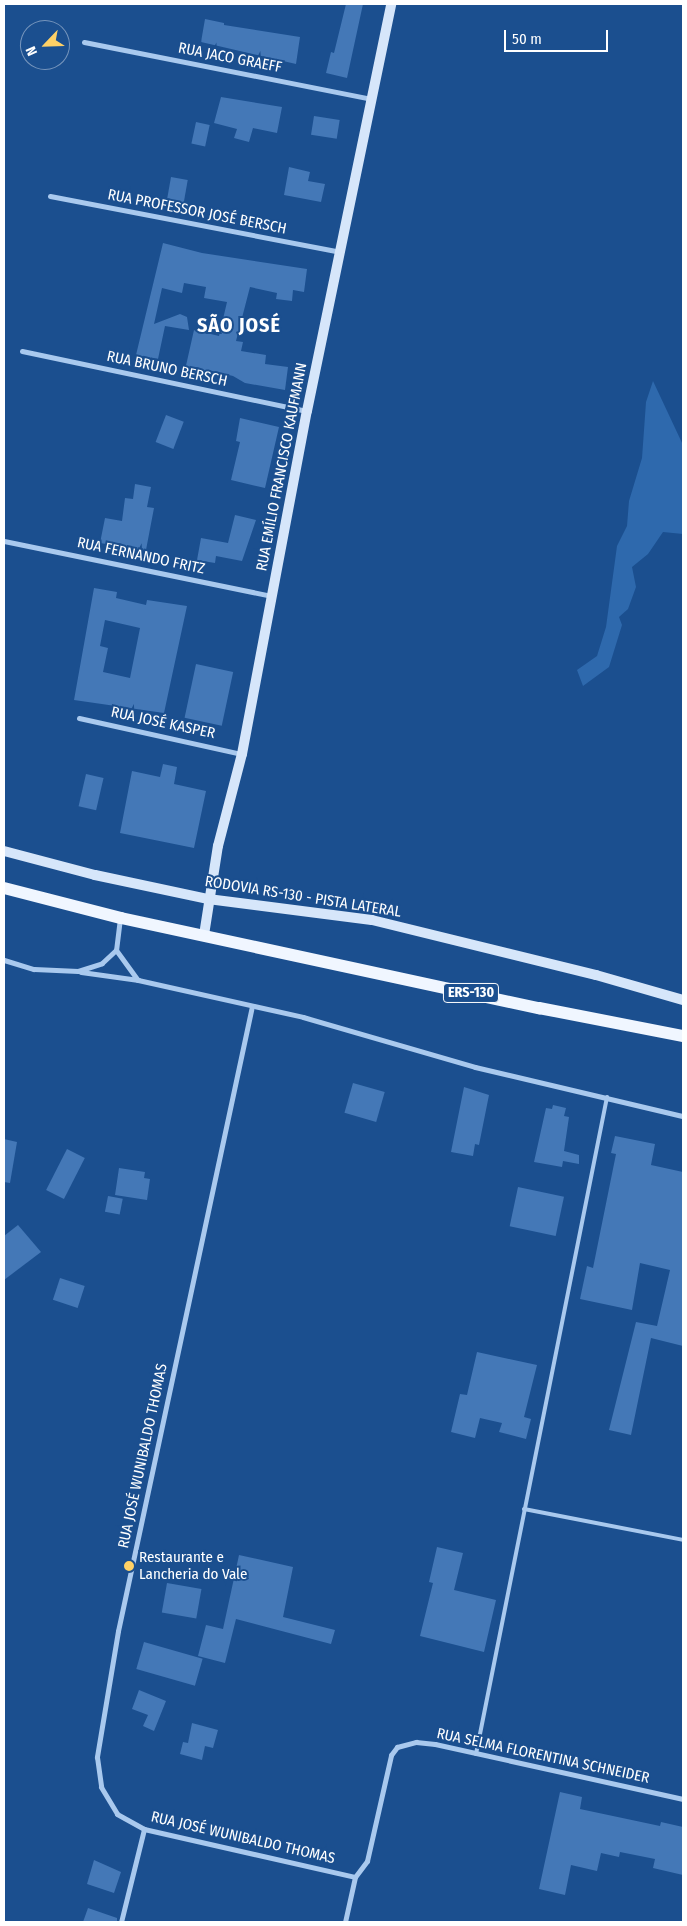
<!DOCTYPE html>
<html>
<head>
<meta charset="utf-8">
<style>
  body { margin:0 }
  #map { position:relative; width:687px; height:1926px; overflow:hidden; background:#1b4f8f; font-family:"Fira Sans Condensed",sans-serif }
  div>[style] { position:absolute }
  .green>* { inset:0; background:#2e69ad }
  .building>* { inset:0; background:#4478b7; transform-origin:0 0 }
  .lane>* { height:4px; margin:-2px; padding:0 2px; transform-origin:2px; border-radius:2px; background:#a9c9ee }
  .street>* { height:5px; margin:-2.5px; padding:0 2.5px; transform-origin:2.5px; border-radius:2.5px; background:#a9c9ee }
  .secondary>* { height:10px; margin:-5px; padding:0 5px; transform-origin:5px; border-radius:5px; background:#d6e6fa }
  .primary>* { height:12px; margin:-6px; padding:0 6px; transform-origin:6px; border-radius:6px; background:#f0f6ff }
  .dots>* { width:14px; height:14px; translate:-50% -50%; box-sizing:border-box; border:2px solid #1b4f8f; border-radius:50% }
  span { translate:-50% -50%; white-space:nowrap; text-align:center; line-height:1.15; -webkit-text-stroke:4px #1b4f8f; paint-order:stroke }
  .shield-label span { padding:1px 4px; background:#1b4f8f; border:1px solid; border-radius:4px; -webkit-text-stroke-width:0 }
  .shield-label { font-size:14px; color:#fff; font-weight:700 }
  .street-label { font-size:15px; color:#fff }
  .poi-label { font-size:15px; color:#fff }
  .left { translate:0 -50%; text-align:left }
  .district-label { font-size:20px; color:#fff; font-weight:700; letter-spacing:1px }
  .frame { position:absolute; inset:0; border:5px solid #fff; pointer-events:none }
  .north { position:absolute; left:20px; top:20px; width:50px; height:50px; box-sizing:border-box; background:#1b4f8f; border:1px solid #7695bc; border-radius:50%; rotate:246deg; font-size:14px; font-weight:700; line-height:20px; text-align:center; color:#fff }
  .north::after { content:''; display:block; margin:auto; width:18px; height:22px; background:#ffd166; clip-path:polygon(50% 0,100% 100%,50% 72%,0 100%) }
  .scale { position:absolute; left:504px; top:30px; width:104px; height:22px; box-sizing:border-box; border:2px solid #fff; border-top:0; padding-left:6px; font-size:15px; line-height:18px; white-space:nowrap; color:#fff; -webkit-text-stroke:4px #1b4f8f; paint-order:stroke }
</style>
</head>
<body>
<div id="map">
  <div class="green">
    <i style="clip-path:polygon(653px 381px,683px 445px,683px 534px,663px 532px,648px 554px,632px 567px,636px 587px,628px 609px,619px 617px,622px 625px,609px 667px,583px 686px,577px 670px,597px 656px,606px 627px,617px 546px,627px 526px,629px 501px,642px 458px,646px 402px)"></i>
  </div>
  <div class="building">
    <i style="clip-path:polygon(346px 4px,363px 4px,347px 78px,326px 73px,331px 52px,334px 53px)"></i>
    <i style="clip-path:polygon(205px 19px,224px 23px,224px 25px,300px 37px,296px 64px,201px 42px)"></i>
    <i style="clip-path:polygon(221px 97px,282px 107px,277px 133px,253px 128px,249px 142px,234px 138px,237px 129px,214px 123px)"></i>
    <i style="left:314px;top:116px;width:26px;height:19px;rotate:9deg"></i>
    <i style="left:196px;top:122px;width:14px;height:22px;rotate:12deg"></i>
    <i style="clip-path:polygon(289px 167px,310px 172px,308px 181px,325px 184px,321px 202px,284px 195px)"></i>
    <i style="left:171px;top:177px;width:17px;height:26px;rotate:10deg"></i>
    <i style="clip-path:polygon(163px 243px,202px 253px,307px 269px,304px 292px,293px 290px,292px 301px,276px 299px,277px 293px,250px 287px,236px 341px,243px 342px,241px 351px,266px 355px,265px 364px,288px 367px,285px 390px,245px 383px,233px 376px,208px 370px,206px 375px,185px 370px,194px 330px,219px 336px,227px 302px,204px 298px,206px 287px,184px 283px,182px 293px,162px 288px,154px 324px,180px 314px,187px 317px,189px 330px,165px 326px,158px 359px,136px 355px)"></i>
    <i style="left:166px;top:415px;width:19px;height:29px;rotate:21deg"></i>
    <i style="clip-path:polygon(240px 418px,279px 427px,265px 488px,231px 480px,240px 442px,236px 441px)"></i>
    <i style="clip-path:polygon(135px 484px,151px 487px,147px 507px,154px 508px,146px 550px,100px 543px,105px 518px,122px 521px,125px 498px,133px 499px)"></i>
    <i style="clip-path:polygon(235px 515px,256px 520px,242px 561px,216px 556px,215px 563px,197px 560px,201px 538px,228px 543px)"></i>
    <i style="clip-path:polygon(evenodd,94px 588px,117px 592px,116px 598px,146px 605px,147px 600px,187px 606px,164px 713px,74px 700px,94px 588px,105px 620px,140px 628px,130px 678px,103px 672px,108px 648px,100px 646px,105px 620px)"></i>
    <i style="left:196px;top:664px;width:38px;height:55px;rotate:12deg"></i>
    <i style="clip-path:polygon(163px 764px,177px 767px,174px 784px,206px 791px,194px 848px,120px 833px,132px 771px,160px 777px)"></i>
    <i style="left:86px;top:774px;width:18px;height:33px;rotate:13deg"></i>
    <i style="left:353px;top:1083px;width:33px;height:31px;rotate:16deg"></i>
    <i style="clip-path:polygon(464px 1087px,489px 1095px,479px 1145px,475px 1144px,473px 1156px,451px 1152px)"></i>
    <i style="clip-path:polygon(553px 1105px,566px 1108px,564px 1116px,569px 1117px,564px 1151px,579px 1155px,579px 1164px,563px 1161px,562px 1167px,534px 1162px,546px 1108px,552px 1109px)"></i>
    <i style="clip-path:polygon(615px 1136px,655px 1144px,651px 1165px,683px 1172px,683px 1346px,651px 1338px,631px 1435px,609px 1430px,636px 1322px,657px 1326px,670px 1270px,640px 1263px,632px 1310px,580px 1299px,587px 1266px,593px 1268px,616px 1154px,611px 1153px)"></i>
    <i style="clip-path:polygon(4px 1139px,17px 1142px,10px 1183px,4px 1182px)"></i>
    <i style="left:67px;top:1149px;width:20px;height:46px;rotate:27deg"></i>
    <i style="clip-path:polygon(119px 1168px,145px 1172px,144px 1178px,150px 1179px,147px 1200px,115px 1195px)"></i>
    <i style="left:518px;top:1187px;width:47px;height:40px;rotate:12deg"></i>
    <i style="left:108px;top:1196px;width:15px;height:16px;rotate:11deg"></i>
    <i style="clip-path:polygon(18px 1225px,41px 1252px,4px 1280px,4px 1236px)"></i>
    <i style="left:60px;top:1278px;width:26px;height:23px;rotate:18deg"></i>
    <i style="clip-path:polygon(477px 1352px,537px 1365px,524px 1417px,531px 1419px,526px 1439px,499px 1432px,502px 1423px,480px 1418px,475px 1438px,451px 1432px,460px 1394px,467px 1395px)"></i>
    <i style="clip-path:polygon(437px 1547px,463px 1553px,454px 1590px,496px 1600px,484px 1652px,420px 1636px,433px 1583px,429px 1582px)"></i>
    <i style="clip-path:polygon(239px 1555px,293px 1567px,283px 1617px,335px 1630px,331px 1644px,236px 1619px,225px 1663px,198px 1656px,206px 1625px,223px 1629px)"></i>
    <i style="left:167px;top:1583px;width:35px;height:30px;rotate:10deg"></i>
    <i style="left:144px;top:1642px;width:61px;height:28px;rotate:16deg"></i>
    <i style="clip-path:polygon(139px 1690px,166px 1701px,154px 1731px,143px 1726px,148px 1715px,132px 1709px)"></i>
    <i style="clip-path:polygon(192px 1723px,218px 1730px,213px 1748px,205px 1746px,202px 1760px,180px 1754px,183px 1742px,188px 1743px)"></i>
    <i style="clip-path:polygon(560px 1792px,582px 1797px,580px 1809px,660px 1826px,661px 1822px,683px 1827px,683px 1875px,653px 1868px,655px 1859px,620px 1852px,619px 1857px,601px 1853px,597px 1871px,571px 1865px,565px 1895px,539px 1889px)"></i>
    <i style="clip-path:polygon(94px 1860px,121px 1872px,114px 1893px,87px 1884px)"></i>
    <i style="clip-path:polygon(88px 1908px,117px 1918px,117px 1922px,83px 1922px)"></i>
  </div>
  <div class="lane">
    <i style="left:524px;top:1509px;width:162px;rotate:11deg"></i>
    <i style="left:476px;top:1754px;width:670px;rotate:-78.72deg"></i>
  </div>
  <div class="street">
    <i style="left:84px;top:42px;width:294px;rotate:11.2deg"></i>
    <i style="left:50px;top:196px;width:295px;rotate:10.9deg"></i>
    <i style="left:22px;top:351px;width:291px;rotate:11.9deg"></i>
    <i style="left:4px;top:541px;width:274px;rotate:11.6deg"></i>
    <i style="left:79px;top:718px;width:167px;rotate:12.5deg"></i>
    <i style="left:120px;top:918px;width:32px;rotate:97deg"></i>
    <i style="left:116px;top:950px;width:37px;rotate:54deg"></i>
    <i style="left:138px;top:980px;width:169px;rotate:12.6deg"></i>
    <i style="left:303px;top:1017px;width:179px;rotate:16.2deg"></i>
    <i style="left:475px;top:1067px;width:214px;rotate:13.3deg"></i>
    <i style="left:4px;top:960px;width:31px;rotate:17deg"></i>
    <i style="left:34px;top:969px;width:44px;rotate:2.6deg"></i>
    <i style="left:78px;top:971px;width:25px;rotate:-18deg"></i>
    <i style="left:102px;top:963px;width:19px;rotate:-43deg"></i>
    <i style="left:81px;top:972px;width:58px;rotate:8deg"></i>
    <i style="left:252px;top:1006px;width:639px;rotate:102.1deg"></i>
    <i style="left:118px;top:1631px;width:128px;rotate:99.5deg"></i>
    <i style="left:97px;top:1757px;width:30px;rotate:82deg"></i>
    <i style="left:101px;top:1787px;width:31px;rotate:59deg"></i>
    <i style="left:117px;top:1814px;width:31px;rotate:29deg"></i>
    <i style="left:144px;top:1829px;width:216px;rotate:12.8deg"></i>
    <i style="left:121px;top:1922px;width:96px;rotate:-76.1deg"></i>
    <i style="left:345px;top:1922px;width:46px;rotate:-77.5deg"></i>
    <i style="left:355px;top:1877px;width:20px;rotate:-53deg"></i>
    <i style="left:367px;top:1861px;width:109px;rotate:-77.2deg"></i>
    <i style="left:391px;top:1755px;width:10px;rotate:-53deg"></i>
    <i style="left:397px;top:1747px;width:20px;rotate:-15deg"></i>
    <i style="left:416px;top:1742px;width:19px;rotate:6deg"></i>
    <i style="left:435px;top:1744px;width:254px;rotate:12.5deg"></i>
  </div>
  <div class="secondary">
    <i style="left:4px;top:851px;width:94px;rotate:14.8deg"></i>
    <i style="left:95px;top:875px;width:116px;rotate:12deg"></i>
    <i style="left:208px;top:899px;width:165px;rotate:7.3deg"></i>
    <i style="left:372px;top:920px;width:231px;rotate:13.8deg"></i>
    <i style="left:596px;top:975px;width:91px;rotate:16deg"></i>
    <i style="left:204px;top:935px;width:90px;rotate:-81.1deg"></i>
    <i style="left:218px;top:846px;width:95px;rotate:-75.4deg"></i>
    <i style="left:242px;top:754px;width:349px;rotate:-79.3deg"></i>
    <i style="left:307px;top:411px;width:416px;rotate:-78.3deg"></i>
  </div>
  <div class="primary">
    <i style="left:4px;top:888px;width:121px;rotate:14.4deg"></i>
    <i style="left:121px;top:918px;width:428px;rotate:12.2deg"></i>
    <i style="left:539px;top:1008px;width:147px;rotate:11deg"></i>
  </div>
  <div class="dots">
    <i style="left:129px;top:1566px;background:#ffd166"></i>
  </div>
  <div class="shield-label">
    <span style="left:471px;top:993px">ERS-130</span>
  </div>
  <div class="street-label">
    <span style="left:230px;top:58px;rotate:11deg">RUA JACO GRAEFF</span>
    <span style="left:197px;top:212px;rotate:11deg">RUA PROFESSOR JOSÉ BERSCH</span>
    <span style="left:167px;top:369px;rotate:12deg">RUA BRUNO BERSCH</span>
    <span style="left:282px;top:467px;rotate:-79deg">RUA EMÍLIO FRANCISCO KAUFMANN</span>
    <span style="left:141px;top:556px;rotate:12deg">RUA FERNANDO FRITZ</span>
    <span style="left:163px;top:723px;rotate:12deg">RUA JOSÉ KASPER</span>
    <span style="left:303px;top:897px;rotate:9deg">RODOVIA RS-130 - PISTA LATERAL</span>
    <span style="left:143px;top:1456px;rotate:-78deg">RUA JOSÉ WUNIBALDO THOMAS</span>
    <span style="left:543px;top:1756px;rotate:12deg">RUA SELMA FLORENTINA SCHNEIDER</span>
    <span style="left:243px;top:1838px;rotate:13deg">RUA JOSÉ WUNIBALDO THOMAS</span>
  </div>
  <div class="poi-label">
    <span class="left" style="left:139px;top:1566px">Restaurante e<br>Lancheria do Vale</span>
  </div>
  <div class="district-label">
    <span style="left:239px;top:325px">SÃO JOSÉ</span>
  </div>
  <div class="frame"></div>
  <div class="north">N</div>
  <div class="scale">50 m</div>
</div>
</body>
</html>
